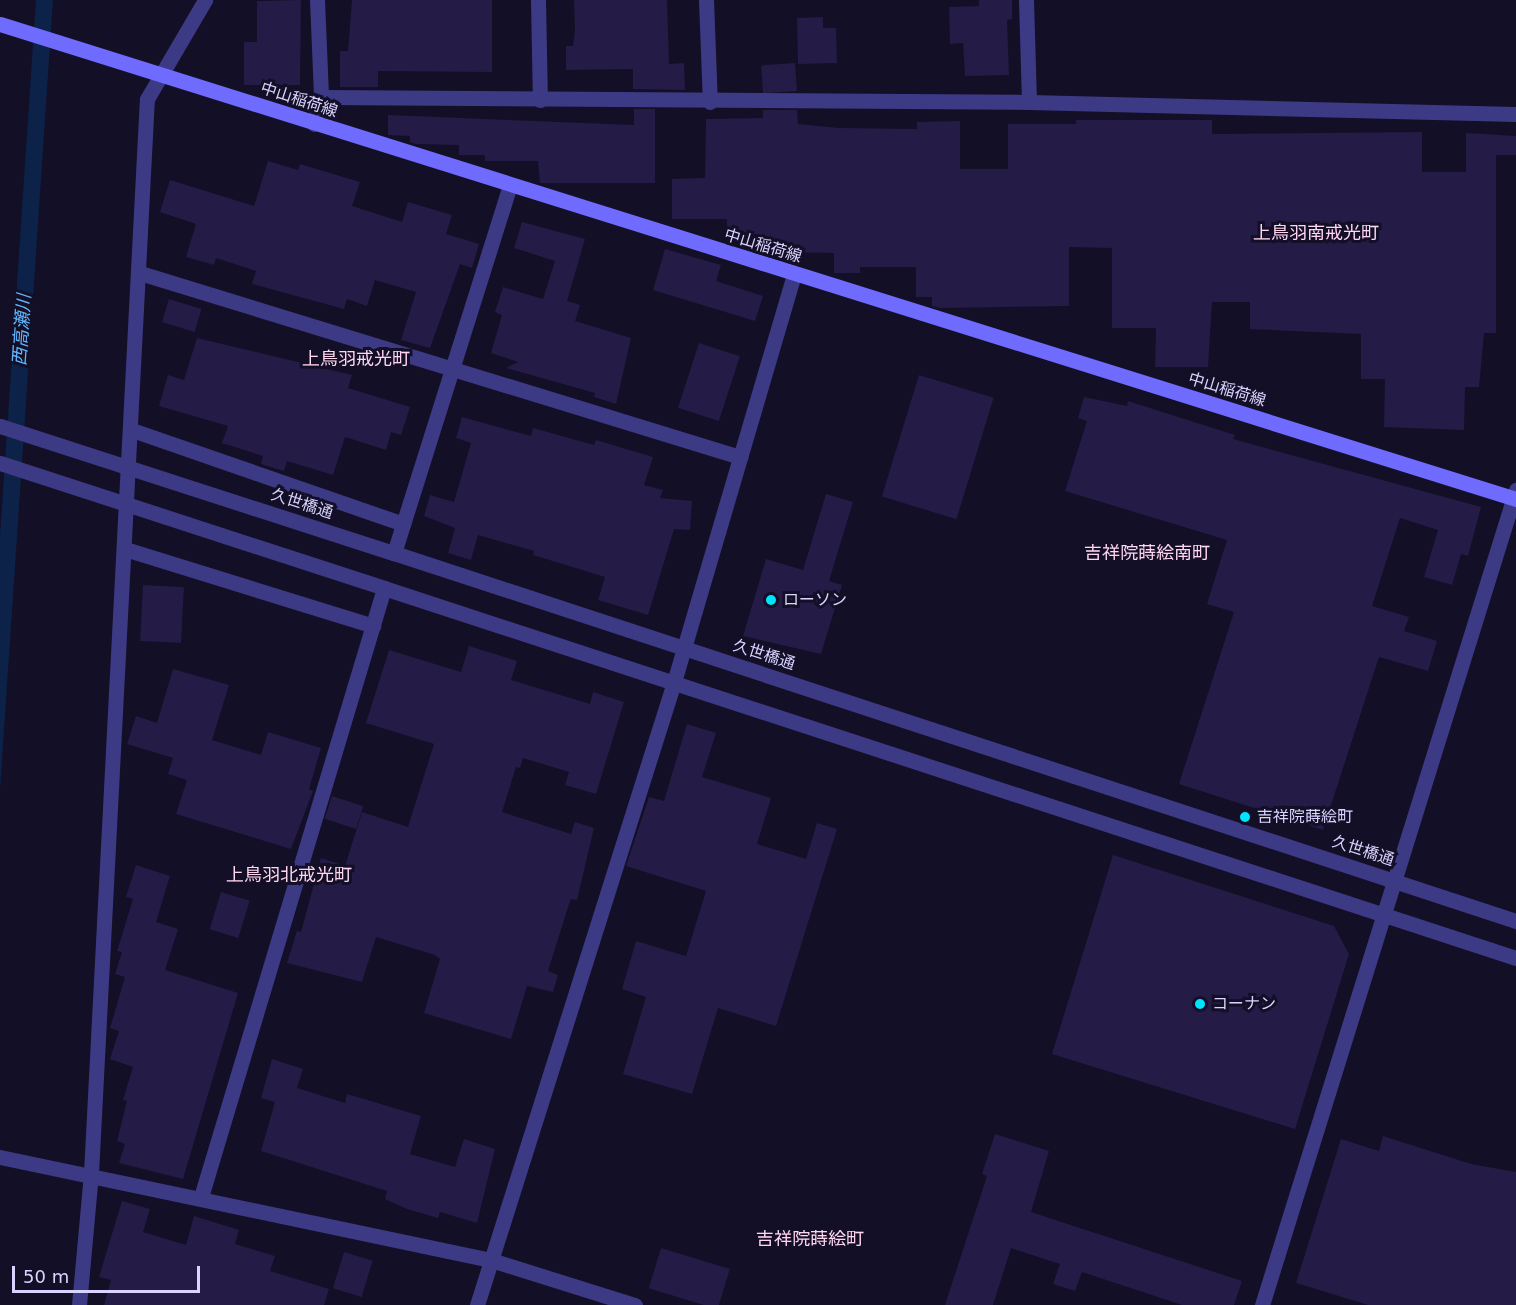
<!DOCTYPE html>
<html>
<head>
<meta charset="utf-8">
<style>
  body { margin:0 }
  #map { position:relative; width:1516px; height:1305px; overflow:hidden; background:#130f26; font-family:"DejaVu Sans","Noto Sans JP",sans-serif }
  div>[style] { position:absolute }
  .water>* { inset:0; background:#0c2248 }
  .building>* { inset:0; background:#241b47; transform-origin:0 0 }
  .minor>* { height:15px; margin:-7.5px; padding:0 7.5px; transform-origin:7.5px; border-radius:7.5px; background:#3d3a85 }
  .tertiary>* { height:15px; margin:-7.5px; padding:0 7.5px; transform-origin:7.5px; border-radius:7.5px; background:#3d3a85 }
  .secondary>* { height:15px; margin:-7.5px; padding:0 7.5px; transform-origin:7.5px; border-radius:7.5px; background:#6f6bff }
  .tertiary-bridge>* { height:15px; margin:-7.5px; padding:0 7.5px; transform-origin:7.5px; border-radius:7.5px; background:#3d3a85 }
  .dots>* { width:16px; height:16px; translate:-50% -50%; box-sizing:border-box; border:3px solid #130f26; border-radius:50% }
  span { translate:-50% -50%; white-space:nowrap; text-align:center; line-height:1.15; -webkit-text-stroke:6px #130f26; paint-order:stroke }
  .street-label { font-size:16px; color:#d9d4ff }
  .poi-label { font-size:16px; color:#d9d4ff }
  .left { translate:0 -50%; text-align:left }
  .neighbourhood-label { font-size:18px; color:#ffd6f0 }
  .water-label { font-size:18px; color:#62b6ff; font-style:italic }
  .scale { position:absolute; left:12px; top:1266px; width:188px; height:27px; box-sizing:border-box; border:3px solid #d9d4ff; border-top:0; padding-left:8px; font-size:18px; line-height:21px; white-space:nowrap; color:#d9d4ff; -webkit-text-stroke:4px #130f26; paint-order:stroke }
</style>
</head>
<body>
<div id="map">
  <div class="water">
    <i style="clip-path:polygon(36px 0,53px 0,0 790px,0 536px)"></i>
  </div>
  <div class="building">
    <i style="clip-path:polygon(301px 0,300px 85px,244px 85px,244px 42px,257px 42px,257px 1px)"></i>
    <i style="clip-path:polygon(352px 0,492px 0,492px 72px,378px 71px,378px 87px,340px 87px,340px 51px,348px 51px)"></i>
    <i style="clip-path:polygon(574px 0,667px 0,669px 64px,684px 63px,685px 90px,633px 89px,633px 69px,566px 70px,566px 46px,573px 46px,575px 31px)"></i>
    <i style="clip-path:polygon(979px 0,1012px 0,1012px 19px,1007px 20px,1009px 75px,965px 76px,963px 43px,950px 44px,949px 7px,979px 6px)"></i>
    <i style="clip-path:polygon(823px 17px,823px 28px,836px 28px,837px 63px,798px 64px,797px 18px)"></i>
    <i style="left:795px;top:63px;width:28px;height:34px;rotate:86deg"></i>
    <i style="clip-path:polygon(634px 109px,655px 109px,655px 183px,540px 183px,538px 161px,485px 161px,485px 155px,459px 155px,459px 145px,416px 144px,410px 142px,410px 136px,388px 135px,388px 115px,634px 125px)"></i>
    <i style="clip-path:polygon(763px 110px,797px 110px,798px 124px,839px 128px,917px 129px,917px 122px,960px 121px,960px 169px,1008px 169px,1008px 124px,1076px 124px,1076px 120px,1212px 120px,1212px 134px,1422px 132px,1422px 172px,1466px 172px,1466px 133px,1516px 136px,1516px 155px,1496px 155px,1496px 333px,1484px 333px,1479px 387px,1465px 387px,1464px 430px,1384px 427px,1385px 379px,1361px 379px,1361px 334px,1250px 329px,1250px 302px,1212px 302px,1208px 367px,1155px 367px,1156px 328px,1112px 328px,1112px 248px,1069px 247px,1069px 306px,940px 308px,932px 306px,932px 297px,916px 297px,916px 267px,860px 267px,860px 273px,834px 273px,834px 253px,778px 252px,778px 241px,727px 241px,727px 219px,672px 219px,672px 179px,705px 178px,706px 119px,763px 118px)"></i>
    <i style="clip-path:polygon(268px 161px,298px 170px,300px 164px,360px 182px,352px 206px,402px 222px,408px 202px,452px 215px,446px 234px,479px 244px,472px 268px,460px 264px,430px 348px,401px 340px,416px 292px,375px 280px,367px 306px,347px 299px,344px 309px,252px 284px,256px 271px,216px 258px,214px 265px,186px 257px,196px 224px,160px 212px,170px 180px,254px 206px)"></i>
    <i style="clip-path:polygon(522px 222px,585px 239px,567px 301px,580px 305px,575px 321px,631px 338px,616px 404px,594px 397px,595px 393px,506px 368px,518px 362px,491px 353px,502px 315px,495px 312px,503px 287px,543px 299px,555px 261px,514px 248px)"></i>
    <i style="clip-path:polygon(665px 249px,721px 265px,716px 281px,763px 296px,755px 321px,653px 290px)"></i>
    <i style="left:169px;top:299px;width:34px;height:24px;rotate:17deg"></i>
    <i style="clip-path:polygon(197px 338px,352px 375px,348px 388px,410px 407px,401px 435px,391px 432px,386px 450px,345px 437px,333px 475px,287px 461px,284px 471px,261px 464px,263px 456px,222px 443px,228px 426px,159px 406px,168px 375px,184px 380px)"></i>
    <i style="left:699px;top:343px;width:43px;height:68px;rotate:18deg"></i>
    <i style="left:919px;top:375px;width:78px;height:127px;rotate:17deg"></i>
    <i style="clip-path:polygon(1084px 397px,1127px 406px,1128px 401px,1235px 435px,1233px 439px,1481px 507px,1468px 556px,1461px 554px,1452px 585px,1424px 577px,1438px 530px,1400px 518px,1372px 606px,1409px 617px,1404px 631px,1437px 641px,1428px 671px,1379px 657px,1323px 830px,1179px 784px,1234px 612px,1207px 604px,1227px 540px,1065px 491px,1087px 421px,1078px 418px)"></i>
    <i style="clip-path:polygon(462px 417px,531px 436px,533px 428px,594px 445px,596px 440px,653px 457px,644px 485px,663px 490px,660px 498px,692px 501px,690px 530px,674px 529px,648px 615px,598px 600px,605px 577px,533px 555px,534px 551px,478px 535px,471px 560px,448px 553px,455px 528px,424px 516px,430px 495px,454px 502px,471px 443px,456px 438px)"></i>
    <i style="clip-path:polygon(826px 494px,853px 502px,829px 581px,842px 585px,821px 654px,743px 636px,766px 559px,803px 570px)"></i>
    <i style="left:143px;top:585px;width:41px;height:56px;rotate:3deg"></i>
    <i style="clip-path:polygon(469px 646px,517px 661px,511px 680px,590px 704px,593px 692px,624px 702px,596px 794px,565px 785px,569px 772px,523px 758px,520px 768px,516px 767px,502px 812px,571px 834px,575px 822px,594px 828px,577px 900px,571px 899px,569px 904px,548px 971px,558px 975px,553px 992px,527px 986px,511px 1039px,424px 1013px,440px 959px,435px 955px,376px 937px,362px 982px,287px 963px,297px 931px,301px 932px,321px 858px,345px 866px,362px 812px,408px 827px,434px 744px,366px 723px,389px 650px,461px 672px)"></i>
    <i style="clip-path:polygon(173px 669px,229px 685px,212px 740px,261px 755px,268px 732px,321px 748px,309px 789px,313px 791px,291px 849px,176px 814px,187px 780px,168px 774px,173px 758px,127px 744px,136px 716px,157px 723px)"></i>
    <i style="clip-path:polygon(687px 724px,716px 733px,702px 777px,771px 798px,757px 844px,806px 859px,817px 823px,837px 829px,776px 1026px,718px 1008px,692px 1094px,623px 1074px,646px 997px,622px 989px,636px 941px,686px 956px,706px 891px,626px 866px,649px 797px,664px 801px)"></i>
    <i style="left:332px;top:796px;width:33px;height:24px;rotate:18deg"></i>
    <i style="clip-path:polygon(1113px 855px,1334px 926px,1349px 954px,1295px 1129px,1052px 1054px)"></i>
    <i style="clip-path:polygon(136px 865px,170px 876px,156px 922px,178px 929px,165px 970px,238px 993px,183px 1179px,119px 1163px,125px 1144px,117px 1141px,127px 1101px,123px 1100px,133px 1067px,110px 1059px,119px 1031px,110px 1028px,125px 977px,115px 974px,122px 952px,117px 951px,133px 899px,126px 897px)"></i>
    <i style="left:221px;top:892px;width:30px;height:39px;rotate:17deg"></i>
    <i style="clip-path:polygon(272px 1059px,303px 1069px,297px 1088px,345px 1103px,347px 1094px,421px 1116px,410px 1154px,455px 1167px,464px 1139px,495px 1149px,477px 1223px,440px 1212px,438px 1218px,407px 1209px,385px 1199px,387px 1191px,261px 1151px,275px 1102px,261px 1098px)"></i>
    <i style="clip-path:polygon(995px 1134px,1049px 1151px,1031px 1212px,1242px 1281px,1234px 1305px,1182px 1305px,1082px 1272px,1075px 1291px,1053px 1284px,1060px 1264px,1011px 1248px,993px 1305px,945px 1305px,987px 1176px,982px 1174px)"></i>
    <i style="clip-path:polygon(1383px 1136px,1471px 1164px,1516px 1172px,1516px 1305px,1368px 1305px,1296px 1283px,1341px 1139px,1379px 1151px)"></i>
    <i style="clip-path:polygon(122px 1201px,150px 1209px,143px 1232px,186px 1245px,194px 1216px,239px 1230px,235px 1244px,275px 1256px,270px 1271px,329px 1289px,324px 1305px,104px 1305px,111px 1280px,99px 1277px)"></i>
    <i style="left:661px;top:1248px;width:72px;height:42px;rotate:17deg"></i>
    <i style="left:344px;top:1252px;width:30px;height:38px;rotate:17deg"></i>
  </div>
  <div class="minor">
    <i style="left:317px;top:0;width:97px;rotate:87.6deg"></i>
    <i style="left:538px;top:0;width:100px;rotate:88.9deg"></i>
    <i style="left:706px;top:0;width:102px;rotate:87.8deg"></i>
    <i style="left:1026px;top:0;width:102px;rotate:88.3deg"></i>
    <i style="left:314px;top:124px;width:28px;rotate:-75deg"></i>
    <i style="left:321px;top:97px;width:708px;rotate:0.4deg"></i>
    <i style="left:1029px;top:102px;width:487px;rotate:1.4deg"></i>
    <i style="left:140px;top:273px;width:628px;rotate:17.05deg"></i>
    <i style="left:132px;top:430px;width:287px;rotate:19.1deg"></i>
    <i style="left:125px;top:549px;width:260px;rotate:17.2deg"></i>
    <i style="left:394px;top:553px;width:386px;rotate:-72.5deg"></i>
    <i style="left:0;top:1157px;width:502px;rotate:11.85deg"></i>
    <i style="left:491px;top:1260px;width:151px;rotate:17.4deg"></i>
    <i style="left:201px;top:1197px;width:636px;rotate:-73.27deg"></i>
    <i style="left:79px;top:1305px;width:133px;rotate:-84.8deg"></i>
    <i style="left:91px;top:1173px;width:1075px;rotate:-87.02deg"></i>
    <i style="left:147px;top:99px;width:115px;rotate:-59.6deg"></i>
    <i style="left:477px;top:1305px;width:653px;rotate:-72.45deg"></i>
    <i style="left:674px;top:682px;width:425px;rotate:-73.6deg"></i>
  </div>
  <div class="tertiary">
    <i style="left:394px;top:553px;width:1181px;rotate:18.16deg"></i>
    <i style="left:384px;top:588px;width:1191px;rotate:18.1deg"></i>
    <i style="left:1262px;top:1305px;width:854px;rotate:-72.69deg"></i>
  </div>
  <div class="secondary">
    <i style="left:0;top:24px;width:1589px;rotate:17.4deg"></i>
  </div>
  <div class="tertiary-bridge">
    <i style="left:0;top:426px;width:414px;rotate:17.9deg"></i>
    <i style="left:0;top:463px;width:404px;rotate:18deg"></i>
  </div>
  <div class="dots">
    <i style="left:771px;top:600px;background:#00e5ff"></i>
    <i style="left:1245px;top:817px;background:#00e5ff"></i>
    <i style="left:1200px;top:1004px;background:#00e5ff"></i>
  </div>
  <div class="street-label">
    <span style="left:299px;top:100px;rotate:18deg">中山稲荷線</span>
    <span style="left:763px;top:246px;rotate:17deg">中山稲荷線</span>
    <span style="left:1227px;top:390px;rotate:17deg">中山稲荷線</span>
    <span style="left:302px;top:504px;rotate:18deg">久世橋通</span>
    <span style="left:764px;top:655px;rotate:18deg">久世橋通</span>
    <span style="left:1363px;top:851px;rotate:18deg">久世橋通</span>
  </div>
  <div class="poi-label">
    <span class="left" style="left:783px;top:600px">ローソン</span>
    <span class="left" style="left:1257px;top:817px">吉祥院蒔絵町</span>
    <span class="left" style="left:1212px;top:1004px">コーナン</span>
  </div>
  <div class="neighbourhood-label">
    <span style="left:1316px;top:233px">上鳥羽南戒光町</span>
    <span style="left:356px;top:359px">上鳥羽戒光町</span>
    <span style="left:1147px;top:553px">吉祥院蒔絵南町</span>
    <span style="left:289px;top:875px">上鳥羽北戒光町</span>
    <span style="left:810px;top:1239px">吉祥院蒔絵町</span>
  </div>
  <div class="water-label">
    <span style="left:22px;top:330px;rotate:-86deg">西高瀬川</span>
  </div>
  <div class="scale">50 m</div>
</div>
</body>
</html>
